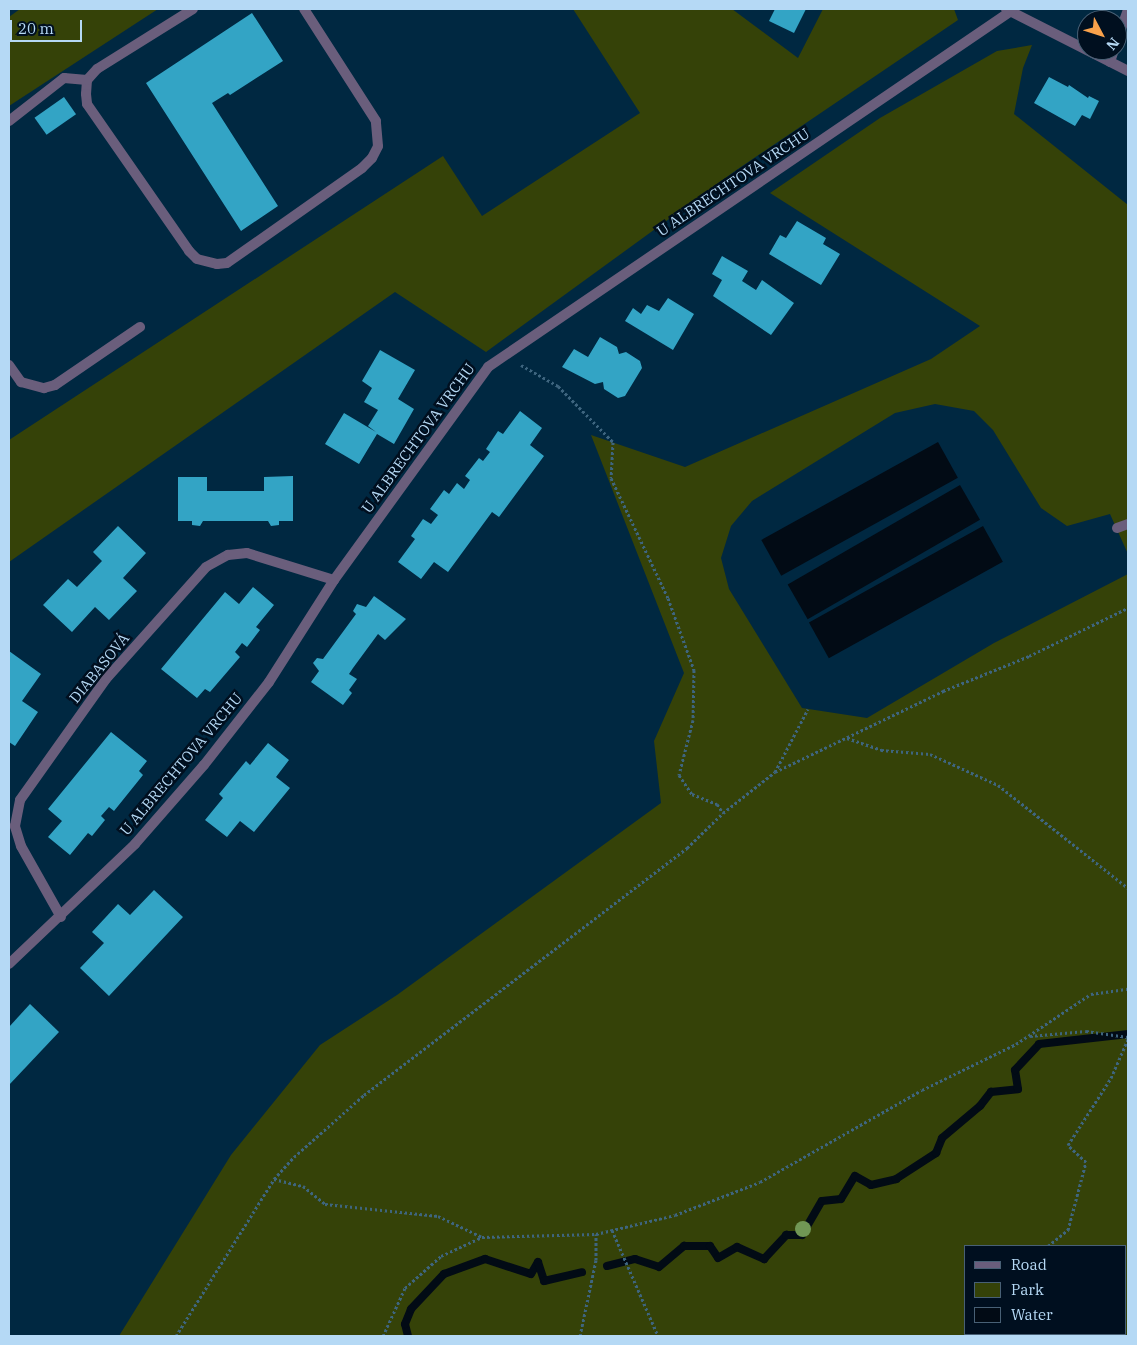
<!DOCTYPE html>
<html>
<head>
<meta charset="utf-8">
<style>
  body { margin:0 }
  #map { position:relative; width:1137px; height:1345px; overflow:hidden; background:#002841; font-family:"IBM Plex Serif",serif }
  div>[style] { position:absolute }
  .green>* { inset:0; background:#354208 }
  .water>* { inset:0; background:#020b15; transform-origin:0 0 }
  .stream>* { height:8px; margin:-4px; padding:0 4px; transform-origin:4px; border-radius:4px; background:#020b15 }
  .building>* { inset:0; background:#33a4c5; transform-origin:0 0 }
  .path>* { height:3px; margin-top:-1.5px; transform-origin:0; background:repeating-linear-gradient(90deg,#3e657f 0 2.5px,transparent 0 5px) }
  .service>* { height:10px; margin:-5px; padding:0 5px; transform-origin:5px; border-radius:5px; background:#6a5e7c }
  .minor>* { height:10px; margin:-5px; padding:0 5px; transform-origin:5px; border-radius:5px; background:#6a5e7c }
  .trees>* { width:16px; height:16px; margin:-8px; border-radius:50%; background:#719755 }
  span { translate:-50% -50%; white-space:nowrap; text-align:center; line-height:1.15; -webkit-text-stroke:5px #000f1f; paint-order:stroke }
  .street-label { font-size:15px; color:#b5d9f5 }
  .frame { position:absolute; inset:0; border:10px solid #b5d9f5; pointer-events:none }
  .legend { position:absolute; left:964px; top:1245px; width:162px; height:90px; box-sizing:border-box; background:#000f1f; border:1px solid #486075; margin:0; padding:6px 9px; list-style:none; font-size:15px; color:#b5d9f5 }
  .legend li { display:flex; align-items:center; gap:10px; height:25px }
  .legend b { width:25px; border:1px solid #486075 }
  .north { position:absolute; left:1077px; top:10px; width:50px; height:50px; box-sizing:border-box; background:#000f1f; border:1px solid #486075; border-radius:50%; rotate:130deg; font-size:14px; font-weight:700; line-height:20px; text-align:center; color:#b5d9f5 }
  .north::after { content:''; display:block; margin:auto; width:18px; height:22px; background:#f8a14b; clip-path:polygon(50% 0,100% 100%,50% 72%,0 100%) }
  .scale { position:absolute; left:10px; top:20px; width:72px; height:22px; box-sizing:border-box; border:2px solid #b5d9f5; border-top:0; padding-left:6px; font-size:15px; line-height:18px; white-space:nowrap; color:#b5d9f5; -webkit-text-stroke:4px #000f1f; paint-order:stroke }
</style>
</head>
<body>
<div id="map">
  <div class="green">
    <i style="clip-path:polygon(20px 9px,158px 9px,9px 106px,9px 17px)"></i>
    <i style="clip-path:polygon(573px 9px,732px 9px,798px 58px,823px 9px,954px 9px,958px 20px,735px 171px,486px 352px,395px 292px,9px 562px,9px 440px,443px 156px,482px 216px,640px 113px)"></i>
    <i style="clip-path:polygon(evenodd,1032px 45px,1023px 68px,1014px 114px,1128px 205px,1128px 554px,1110px 514px,1067px 526px,1041px 508px,993px 430px,974px 411px,935px 404px,895px 413px,752px 501px,731px 526px,721px 558px,729px 589px,802px 708px,867px 718px,994px 643px,1128px 574px,1128px 1336px,119px 1336px,231px 1155px,320px 1045px,397px 995px,661px 803px,654px 741px,684px 673px,591px 435px,685px 467px,931px 359px,980px 326px,770px 193px,880px 118px,997px 51px,1032px 45px,966px 1246px,1126px 1246px,1126px 1334px,966px 1334px,966px 1246px)"></i>
  </div>
  <div class="water">
    <i style="left:938px;top:442px;width:41px;height:202px;rotate:61deg"></i>
    <i style="left:960px;top:485px;width:40px;height:199px;rotate:60deg"></i>
    <i style="left:983px;top:526px;width:41px;height:199px;rotate:61deg"></i>
  </div>
  <div class="stream">
    <i style="left:607px;top:1266px;width:29px;rotate:-14deg"></i>
    <i style="left:635px;top:1259px;width:25px;rotate:18deg"></i>
    <i style="left:659px;top:1267px;width:33px;rotate:-40deg"></i>
    <i style="left:684px;top:1246px;width:26px"></i>
    <i style="left:710px;top:1246px;width:14px;rotate:56deg"></i>
    <i style="left:718px;top:1258px;width:22px;rotate:-30deg"></i>
    <i style="left:737px;top:1247px;width:30px;rotate:24deg"></i>
    <i style="left:764px;top:1259px;width:33px;rotate:-47deg"></i>
    <i style="left:786px;top:1235px;width:16px"></i>
    <i style="left:802px;top:1235px;width:39px;rotate:-60deg"></i>
    <i style="left:822px;top:1201px;width:19px;rotate:-6deg"></i>
    <i style="left:841px;top:1199px;width:27px;rotate:-59deg"></i>
    <i style="left:855px;top:1176px;width:18px;rotate:29deg"></i>
    <i style="left:871px;top:1185px;width:26px;rotate:-13deg"></i>
    <i style="left:896px;top:1179px;width:48px;rotate:-33deg"></i>
    <i style="left:936px;top:1153px;width:16px;rotate:-68deg"></i>
    <i style="left:942px;top:1138px;width:50px;rotate:-40.1deg"></i>
    <i style="left:980px;top:1106px;width:18px;rotate:-52deg"></i>
    <i style="left:991px;top:1092px;width:27px;rotate:-6deg"></i>
    <i style="left:1018px;top:1089px;width:19px;rotate:-99deg"></i>
    <i style="left:1015px;top:1070px;width:35px;rotate:-47deg"></i>
    <i style="left:1039px;top:1044px;width:90px;rotate:-6.4deg"></i>
    <i style="left:408px;top:1336px;width:12px;rotate:-104deg"></i>
    <i style="left:405px;top:1324px;width:16px;rotate:-68deg"></i>
    <i style="left:411px;top:1309px;width:48px;rotate:-46.7deg"></i>
    <i style="left:444px;top:1274px;width:44px;rotate:-20.1deg"></i>
    <i style="left:485px;top:1259px;width:48px;rotate:18.1deg"></i>
    <i style="left:531px;top:1274px;width:14px;rotate:-60deg"></i>
    <i style="left:538px;top:1262px;width:20px;rotate:72deg"></i>
    <i style="left:544px;top:1281px;width:39px;rotate:-13deg"></i>
  </div>
  <div class="building">
    <i style="clip-path:polygon(775px 9px,806px 9px,794px 33px,769px 21px)"></i>
    <i style="clip-path:polygon(252px 13px,283px 61px,230px 95px,228px 93px,212px 103px,278px 206px,241px 231px,146px 83px)"></i>
    <i style="clip-path:polygon(1049px 77px,1068px 87px,1069px 85px,1088px 98px,1089px 96px,1099px 101px,1090px 119px,1082px 115px,1075px 126px,1034px 103px)"></i>
    <i style="left:64px;top:97px;width:21px;height:36px;rotate:55deg"></i>
    <i style="clip-path:polygon(797px 221px,826px 238px,823px 244px,840px 254px,821px 285px,769px 254px,780px 235px,786px 238px)"></i>
    <i style="clip-path:polygon(722px 256px,748px 271px,742px 281px,756px 290px,762px 280px,794px 303px,771px 335px,713px 296px,722px 280px,712px 274px)"></i>
    <i style="clip-path:polygon(668px 298px,694px 314px,673px 350px,625px 321px,633px 308px,641px 314px,647px 305px,659px 311px)"></i>
    <i style="clip-path:polygon(600px 337px,617px 347px,619px 354px,626px 352px,640px 361px,642px 368px,625px 396px,618px 398px,604px 389px,603px 382px,595px 384px,562px 367px,574px 349px,588px 357px)"></i>
    <i style="clip-path:polygon(380px 350px,415px 370px,398px 399px,414px 409px,394px 444px,377px 434px,359px 464px,325px 444px,344px 413px,376px 432px,368px 426px,378px 410px,364px 402px,372px 388px,362px 381px)"></i>
    <i style="clip-path:polygon(520px 411px,542px 428px,530px 445px,544px 456px,499px 517px,492px 512px,448px 572px,434px 562px,421px 579px,398px 562px,415px 539px,411px 536px,423px 519px,431px 524px,438px 515px,430px 509px,444px 490px,449px 494px,457px 483px,464px 489px,470px 480px,465px 476px,479px 458px,483px 461px,490px 452px,486px 449px,498px 431px,503px 434px)"></i>
    <i style="clip-path:polygon(293px 476px,293px 521px,279px 521px,279px 525px,271px 526px,268px 521px,203px 521px,200px 526px,192px 525px,192px 521px,178px 521px,178px 477px,207px 477px,207px 491px,264px 491px,264px 477px)"></i>
    <i style="clip-path:polygon(118px 526px,146px 553px,123px 578px,137px 591px,109px 620px,95px 607px,72px 632px,43px 605px,68px 579px,77px 587px,102px 561px,93px 552px)"></i>
    <i style="clip-path:polygon(253px 587px,274px 605px,256px 627px,260px 630px,247px 647px,242px 643px,235px 652px,240px 657px,210px 692px,205px 689px,197px 698px,161px 669px,225px 592px,239px 604px)"></i>
    <i style="clip-path:polygon(374px 596px,406px 619px,385px 640px,378px 634px,353px 668px,349px 674px,357px 679px,349px 690px,352px 693px,343px 705px,311px 682px,319px 671px,313px 663px,317px 658px,323px 659px,356px 614px,353px 611px,357px 604px,366px 607px)"></i>
    <i style="clip-path:polygon(9px 651px,41px 674px,22px 701px,38px 712px,15px 746px,9px 742px)"></i>
    <i style="clip-path:polygon(111px 732px,147px 761px,139px 771px,143px 775px,114px 811px,109px 807px,101px 816px,105px 820px,92px 836px,88px 833px,70px 855px,48px 837px,62px 821px,48px 809px)"></i>
    <i style="clip-path:polygon(268px 743px,289px 760px,276px 777px,290px 788px,254px 832px,240px 821px,227px 837px,205px 820px,223px 798px,219px 794px,246px 761px,250px 765px)"></i>
    <i style="clip-path:polygon(154px 890px,183px 917px,109px 996px,80px 968px,104px 943px,92px 932px,118px 904px,130px 915px)"></i>
    <i style="clip-path:polygon(30px 1004px,59px 1032px,9px 1085px,9px 1027px)"></i>
  </div>
  <div class="path">
    <i style="left:521px;top:365px;width:43px;rotate:29.6deg"></i>
    <i style="left:558px;top:386px;width:78px;rotate:45.5deg"></i>
    <i style="left:613px;top:442px;width:36px;rotate:93deg"></i>
    <i style="left:611px;top:478px;width:133px;rotate:64.6deg"></i>
    <i style="left:668px;top:598px;width:77px;rotate:70.1deg"></i>
    <i style="left:694px;top:670px;width:50px;rotate:91.1deg"></i>
    <i style="left:693px;top:720px;width:57px;rotate:104.3deg"></i>
    <i style="left:679px;top:775px;width:23px;rotate:56deg"></i>
    <i style="left:692px;top:794px;width:27px;rotate:22deg"></i>
    <i style="left:717px;top:804px;width:11px;rotate:56deg"></i>
    <i style="left:847px;top:738px;width:36px;rotate:19deg"></i>
    <i style="left:881px;top:750px;width:49px;rotate:4.7deg"></i>
    <i style="left:930px;top:754px;width:75px;rotate:24.5deg"></i>
    <i style="left:998px;top:785px;width:166px;rotate:38.4deg"></i>
    <i style="left:775px;top:772px;width:71px;rotate:-62.4deg"></i>
    <i style="left:1030px;top:1036px;width:56px;rotate:-5.1deg"></i>
    <i style="left:1086px;top:1031px;width:42px;rotate:8.1deg"></i>
    <i style="left:274px;top:1179px;width:30px;rotate:14deg"></i>
    <i style="left:303px;top:1186px;width:28px;rotate:39deg"></i>
    <i style="left:325px;top:1204px;width:114px;rotate:6.1deg"></i>
    <i style="left:438px;top:1216px;width:49px;rotate:25.5deg"></i>
    <i style="left:482px;top:1237px;width:114px;rotate:-1.5deg"></i>
    <i style="left:596px;top:1234px;width:81px;rotate:-13.5deg"></i>
    <i style="left:675px;top:1215px;width:91px;rotate:-21.2deg"></i>
    <i style="left:760px;top:1182px;width:186px;rotate:-29.6deg"></i>
    <i style="left:922px;top:1090px;width:105px;rotate:-26.1deg"></i>
    <i style="left:1016px;top:1044px;width:90px;rotate:-33.7deg"></i>
    <i style="left:1091px;top:994px;width:37px;rotate:-8deg"></i>
    <i style="left:612px;top:1230px;width:116px;rotate:66.5deg"></i>
    <i style="left:1048px;top:1246px;width:26px;rotate:-39deg"></i>
    <i style="left:1068px;top:1230px;width:70px;rotate:-75.2deg"></i>
    <i style="left:1086px;top:1162px;width:25px;rotate:-137deg"></i>
    <i style="left:1068px;top:1145px;width:80px;rotate:-57.3deg"></i>
    <i style="left:1111px;top:1078px;width:43px;rotate:-66.4deg"></i>
    <i style="left:176px;top:1336px;width:185px;rotate:-58deg"></i>
    <i style="left:274px;top:1179px;width:30px;rotate:-48deg"></i>
    <i style="left:294px;top:1157px;width:94px;rotate:-41.5deg"></i>
    <i style="left:364px;top:1095px;width:407px;rotate:-37.4deg"></i>
    <i style="left:687px;top:848px;width:50px;rotate:-44.2deg"></i>
    <i style="left:723px;top:813px;width:66px;rotate:-38.3deg"></i>
    <i style="left:775px;top:772px;width:187px;rotate:-25.7deg"></i>
    <i style="left:943px;top:691px;width:93px;rotate:-22.1deg"></i>
    <i style="left:1029px;top:656px;width:110px;rotate:-25.9deg"></i>
    <i style="left:383px;top:1336px;width:53px;rotate:-65.4deg"></i>
    <i style="left:405px;top:1288px;width:48px;rotate:-41.6deg"></i>
    <i style="left:441px;top:1256px;width:45px;rotate:-24.9deg"></i>
    <i style="left:580px;top:1336px;width:78px;rotate:-78.1deg"></i>
    <i style="left:596px;top:1260px;width:26px;rotate:-90deg"></i>
    <i style="left:993px;top:1336px;width:2px;rotate:-63deg"></i>
  </div>
  <div class="service">
    <i style="left:193px;top:9px;width:113px;rotate:148deg"></i>
    <i style="left:97px;top:69px;width:15px;rotate:132deg"></i>
    <i style="left:87px;top:80px;width:14px;rotate:94deg"></i>
    <i style="left:86px;top:94px;width:10px;rotate:84deg"></i>
    <i style="left:87px;top:104px;width:179px;rotate:55.2deg"></i>
    <i style="left:189px;top:251px;width:11px;rotate:45deg"></i>
    <i style="left:197px;top:259px;width:21px;rotate:14deg"></i>
    <i style="left:217px;top:264px;width:10px;rotate:-6deg"></i>
    <i style="left:227px;top:263px;width:165px;rotate:-35.1deg"></i>
    <i style="left:362px;top:168px;width:14px;rotate:-45deg"></i>
    <i style="left:372px;top:158px;width:13px;rotate:-63deg"></i>
    <i style="left:378px;top:146px;width:25px;rotate:-95deg"></i>
    <i style="left:376px;top:121px;width:133px;rotate:-122.7deg"></i>
    <i style="left:9px;top:121px;width:70px;rotate:-38deg"></i>
    <i style="left:64px;top:78px;width:23px;rotate:5deg"></i>
    <i style="left:9px;top:365px;width:21px;rotate:55deg"></i>
    <i style="left:21px;top:382px;width:24px;rotate:15deg"></i>
    <i style="left:44px;top:388px;width:11px;rotate:-15deg"></i>
    <i style="left:55px;top:385px;width:103px;rotate:-34.3deg"></i>
    <i style="left:1117px;top:528px;width:12px;rotate:-20deg"></i>
  </div>
  <div class="minor">
    <i style="left:1006px;top:9px;width:137px;rotate:26.9deg"></i>
    <i style="left:1117px;top:40px;width:33px;rotate:-70deg"></i>
    <i style="left:1110px;top:62px;width:13px;rotate:-72deg"></i>
    <i style="left:61px;top:917px;width:81px;rotate:-119.4deg"></i>
    <i style="left:21px;top:846px;width:21px;rotate:-107deg"></i>
    <i style="left:15px;top:826px;width:26px;rotate:-79deg"></i>
    <i style="left:20px;top:800px;width:148px;rotate:-54.6deg"></i>
    <i style="left:106px;top:679px;width:150px;rotate:-48.2deg"></i>
    <i style="left:206px;top:567px;width:25px;rotate:-29deg"></i>
    <i style="left:228px;top:555px;width:19px;rotate:-6deg"></i>
    <i style="left:247px;top:553px;width:91px;rotate:17.2deg"></i>
    <i style="left:9px;top:964px;width:174px;rotate:-43.6deg"></i>
    <i style="left:135px;top:844px;width:105px;rotate:-48.9deg"></i>
    <i style="left:204px;top:765px;width:105px;rotate:-51.9deg"></i>
    <i style="left:269px;top:682px;width:121px;rotate:-57.5deg"></i>
    <i style="left:334px;top:580px;width:263px;rotate:-54.1deg"></i>
    <i style="left:488px;top:367px;width:633px;rotate:-34.24deg"></i>
  </div>
  <div class="trees">
    <i style="left:803px;top:1229px"></i>
  </div>
  <div class="street-label">
    <span style="left:733px;top:182px;rotate:-34deg">U ALBRECHTOVA VRCHU</span>
    <span style="left:418px;top:438px;rotate:-54deg">U ALBRECHTOVA VRCHU</span>
    <span style="left:99px;top:668px;rotate:-51deg">DIABASOVÁ</span>
    <span style="left:181px;top:764px;rotate:-50deg">U ALBRECHTOVA VRCHU</span>
  </div>
  <div class="frame"></div>
  <ul class="legend">
  <li><b style="height:6px;background:#6a5e7c"></b>Road</li>
  <li><b style="height:14px;background:#354208"></b>Park</li>
  <li><b style="height:14px;background:#020b15"></b>Water</li>
  </ul>
  <div class="north">N</div>
  <div class="scale">20 m</div>
</div>
</body>
</html>
